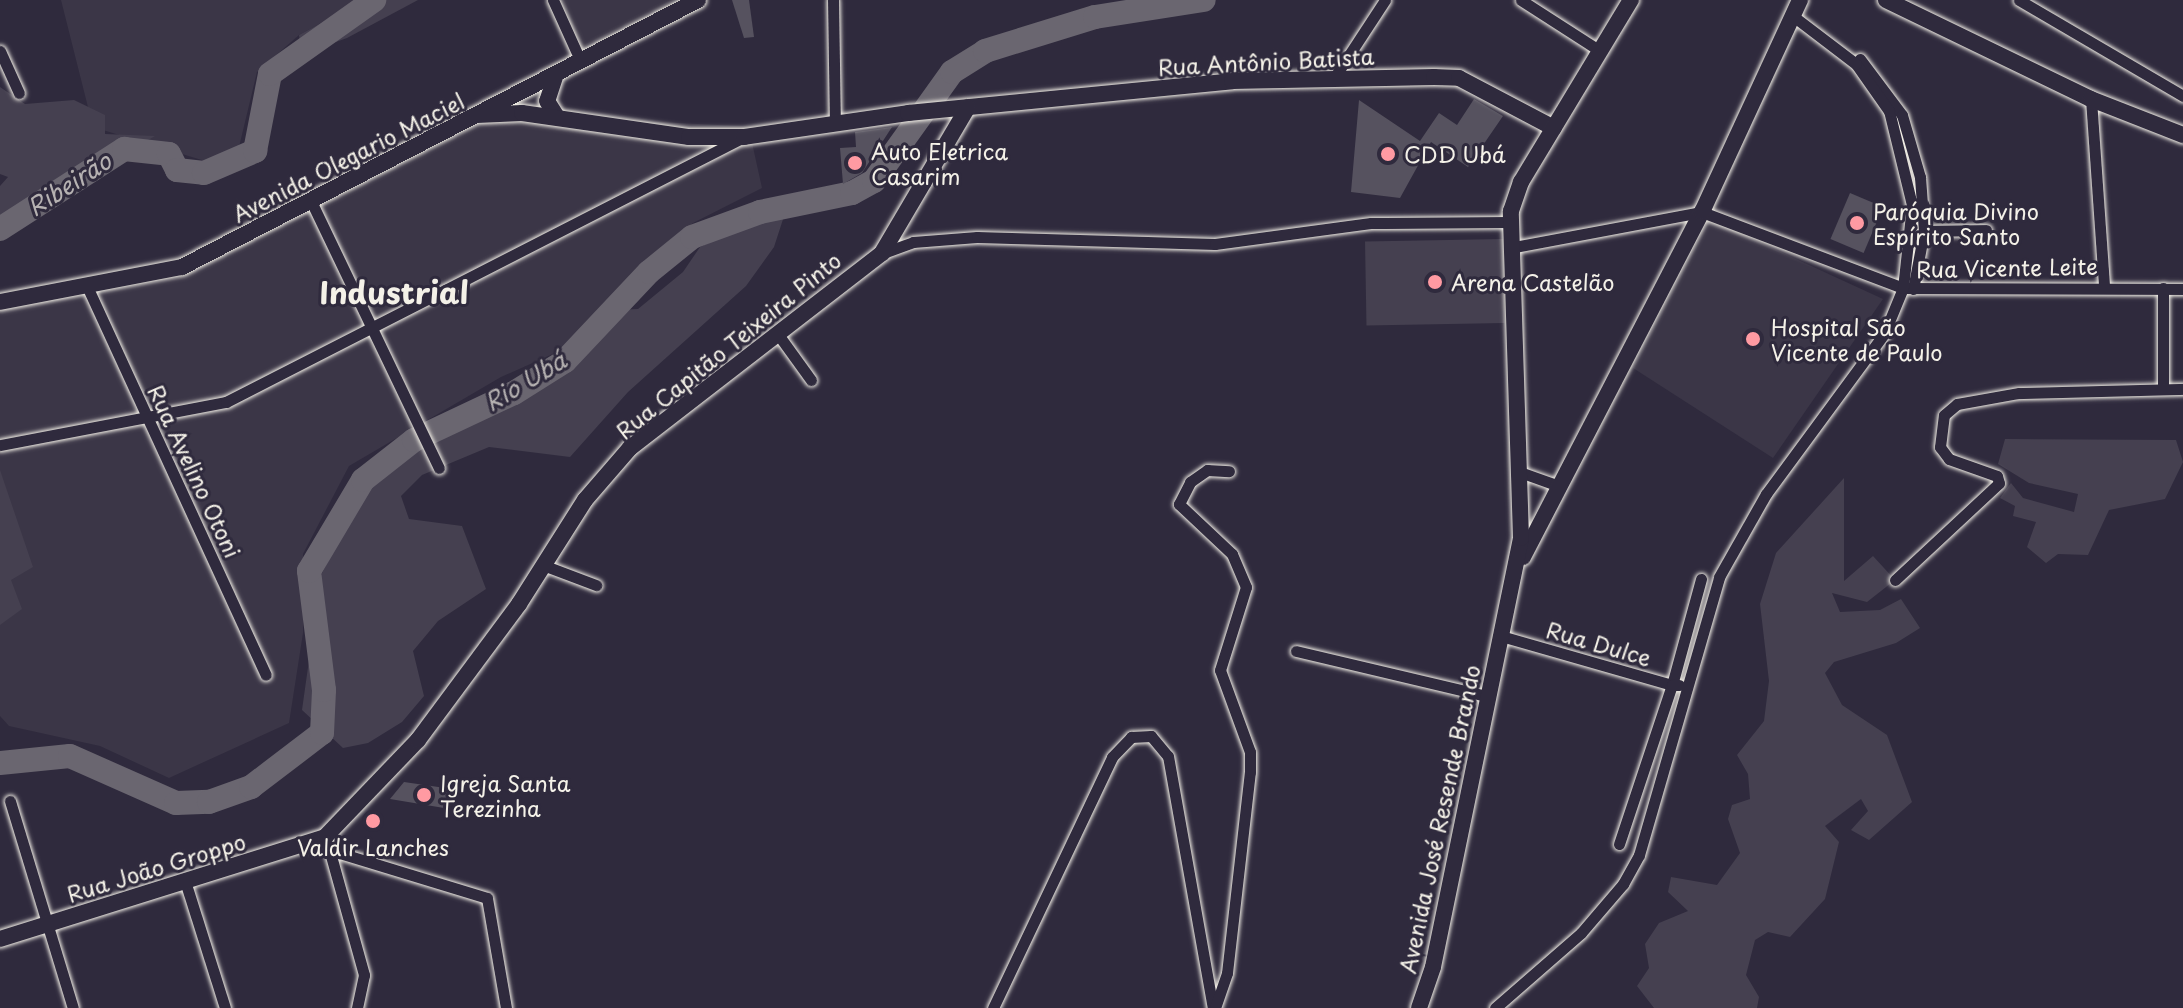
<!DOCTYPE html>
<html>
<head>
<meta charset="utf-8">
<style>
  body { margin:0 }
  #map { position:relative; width:2183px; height:1008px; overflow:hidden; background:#2f2a3d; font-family:"Playpen Sans",sans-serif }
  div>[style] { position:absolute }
  .built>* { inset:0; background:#3b3647 }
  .green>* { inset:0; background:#454050; transform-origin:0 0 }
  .river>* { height:24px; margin:-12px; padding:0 12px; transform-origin:12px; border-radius:12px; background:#6a6670 }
  .building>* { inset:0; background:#56525f; transform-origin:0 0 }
  .roads { filter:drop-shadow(0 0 2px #f4f1e8) drop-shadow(0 0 2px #f4f1e8) }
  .street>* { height:11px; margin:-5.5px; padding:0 5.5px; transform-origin:5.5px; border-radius:5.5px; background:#2f2a3d }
  .secondary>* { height:16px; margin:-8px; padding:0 8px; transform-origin:8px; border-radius:8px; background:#2f2a3d }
  .dots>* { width:22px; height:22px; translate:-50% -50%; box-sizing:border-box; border:4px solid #2f2a3d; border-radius:50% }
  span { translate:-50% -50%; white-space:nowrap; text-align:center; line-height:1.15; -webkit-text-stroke:6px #2f2a3d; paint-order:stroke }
  .street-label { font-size:22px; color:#f4f1e8 }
  .poi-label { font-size:22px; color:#f4f1e8 }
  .left { translate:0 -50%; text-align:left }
  .water-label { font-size:24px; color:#b6b2b2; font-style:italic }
  .district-label { font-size:30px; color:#f4f1e8; font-weight:700 }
</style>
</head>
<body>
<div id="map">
  <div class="built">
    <i style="clip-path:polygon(61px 0,364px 0,299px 35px,257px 72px,239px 147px,205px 161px,93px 127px)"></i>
    <i style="clip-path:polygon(563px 0,675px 0,579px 49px)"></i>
    <i style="clip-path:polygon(557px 117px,759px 127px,751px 138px,762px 188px,693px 223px,564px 349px,501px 377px,349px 466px,303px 554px,303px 633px,289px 723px,169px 778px,100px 746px,9px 726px,0 716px,0 309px,179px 278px,484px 122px)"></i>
    <i style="clip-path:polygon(1709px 219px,1883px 299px,1773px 458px,1633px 368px)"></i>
  </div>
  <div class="green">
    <i style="clip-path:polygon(364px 0,418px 0,347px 38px,308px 52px,301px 48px,299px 35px)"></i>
    <i style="clip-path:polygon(0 87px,25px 104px,74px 100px,105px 115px,105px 134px,155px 136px,0 226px,0 186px,8px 177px,0 174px)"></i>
    <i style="clip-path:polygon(787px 207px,774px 247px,746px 286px,628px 392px,570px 457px,489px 447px,422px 475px,401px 496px,409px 519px,462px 526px,486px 589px,438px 621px,413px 651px,424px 696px,402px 722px,368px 743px,343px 748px,302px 710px,321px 575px,365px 492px,415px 451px,572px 369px,616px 310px,638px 309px,683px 272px,700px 247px)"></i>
    <i style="left:1503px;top:239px;width:84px;height:138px;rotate:89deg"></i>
    <i style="clip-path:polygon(2005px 439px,2176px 440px,2183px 462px,2165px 499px,2109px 510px,2088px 555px,2058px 554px,2046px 563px,2027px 547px,2036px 522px,2013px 516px,2015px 506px,2000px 498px,2011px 483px,2023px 498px,2074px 512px,2078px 494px,2029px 483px,1998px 464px)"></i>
    <i style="clip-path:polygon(0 470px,33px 567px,11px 580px,22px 609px,0 625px)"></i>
    <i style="clip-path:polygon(1844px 478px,1844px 581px,1873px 556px,1895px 580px,1867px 602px,1832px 593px,1840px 612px,1880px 610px,1901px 599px,1920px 628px,1896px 643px,1834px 662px,1825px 673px,1842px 705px,1887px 735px,1912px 802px,1869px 840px,1851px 830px,1868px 811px,1861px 799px,1825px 826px,1839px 842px,1825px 899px,1790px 937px,1768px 932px,1755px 940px,1746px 975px,1759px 997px,1757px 1008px,1654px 1008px,1637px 986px,1649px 968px,1645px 944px,1659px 923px,1688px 911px,1668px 892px,1671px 877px,1717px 885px,1740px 853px,1728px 819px,1732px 805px,1750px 799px,1748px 774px,1737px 755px,1764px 721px,1769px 681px,1760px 604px,1776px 553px)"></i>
  </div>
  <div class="river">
    <i style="left:0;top:229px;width:148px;rotate:-32.8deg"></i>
    <i style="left:124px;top:149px;width:45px;rotate:6.3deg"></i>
    <i style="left:169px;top:154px;width:18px;rotate:63deg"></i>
    <i style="left:177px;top:170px;width:27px;rotate:6deg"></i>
    <i style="left:204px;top:173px;width:56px;rotate:-23.3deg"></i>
    <i style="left:255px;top:151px;width:78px;rotate:-79deg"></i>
    <i style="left:270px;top:74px;width:128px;rotate:-35.4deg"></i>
    <i style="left:0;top:763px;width:70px;rotate:-5.7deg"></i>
    <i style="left:70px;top:756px;width:116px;rotate:23.9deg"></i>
    <i style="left:176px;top:803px;width:33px;rotate:-2deg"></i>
    <i style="left:209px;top:802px;width:45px;rotate:-19.7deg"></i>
    <i style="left:251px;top:787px;width:89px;rotate:-37.3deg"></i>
    <i style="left:322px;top:733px;width:43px;rotate:-87.3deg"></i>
    <i style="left:324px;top:690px;width:120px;rotate:-97.2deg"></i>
    <i style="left:309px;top:571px;width:106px;rotate:-59.3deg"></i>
    <i style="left:363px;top:480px;width:65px;rotate:-38.1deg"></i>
    <i style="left:414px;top:440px;width:110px;rotate:-25.2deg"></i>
    <i style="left:514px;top:393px;width:60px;rotate:-32.1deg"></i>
    <i style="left:565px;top:361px;width:122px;rotate:-46.7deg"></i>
    <i style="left:649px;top:272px;width:55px;rotate:-39.1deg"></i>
    <i style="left:692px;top:237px;width:72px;rotate:-20.2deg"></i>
    <i style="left:760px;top:212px;width:94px;rotate:-11.7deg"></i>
    <i style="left:852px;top:193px;width:25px;rotate:-29deg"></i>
    <i style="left:874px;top:181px;width:134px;rotate:-54.4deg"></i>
    <i style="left:952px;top:72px;width:39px;rotate:-32deg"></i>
    <i style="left:985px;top:51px;width:115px;rotate:-17.2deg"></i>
    <i style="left:1095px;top:17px;width:110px;rotate:-8.9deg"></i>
  </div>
  <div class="building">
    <i style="clip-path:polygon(732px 0,749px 0,754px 37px,744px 38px)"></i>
    <i style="clip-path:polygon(1474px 99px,1503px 116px,1468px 167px,1431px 142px,1400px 198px,1351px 192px,1359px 100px,1420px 141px,1439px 113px,1457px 125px)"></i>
    <i style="clip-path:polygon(892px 127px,862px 173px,843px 184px,840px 148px,856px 147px,855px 132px)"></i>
    <i style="left:1850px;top:193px;width:36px;height:50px;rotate:23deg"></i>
    <i style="clip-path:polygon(404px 782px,459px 790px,444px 808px,390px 799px)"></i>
  </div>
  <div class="roads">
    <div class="street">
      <i style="left:553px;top:0;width:68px;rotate:65.7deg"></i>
      <i style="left:833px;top:0;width:124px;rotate:89.1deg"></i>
      <i style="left:1521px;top:0;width:94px;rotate:32.8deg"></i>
      <i style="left:2019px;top:0;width:190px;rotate:30.3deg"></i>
      <i style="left:0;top:51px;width:46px;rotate:65.7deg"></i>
      <i style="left:1860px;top:59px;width:70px;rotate:53.1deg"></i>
      <i style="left:1902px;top:115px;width:65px;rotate:73.8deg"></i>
      <i style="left:1920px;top:177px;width:54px;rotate:85.8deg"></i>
      <i style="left:1924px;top:231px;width:59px;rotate:100.7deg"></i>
      <i style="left:1334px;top:78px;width:93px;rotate:-56.8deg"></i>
      <i style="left:2091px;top:99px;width:187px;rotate:86deg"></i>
      <i style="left:311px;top:201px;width:296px;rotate:64.4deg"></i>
      <i style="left:1924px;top:231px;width:62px;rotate:-0.9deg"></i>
      <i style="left:1509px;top:248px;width:196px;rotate:-10.6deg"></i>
      <i style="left:1702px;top:212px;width:215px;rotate:20.7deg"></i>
      <i style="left:1903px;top:288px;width:280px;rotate:0.2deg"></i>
      <i style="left:883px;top:253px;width:32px;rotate:-20deg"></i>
      <i style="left:913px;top:242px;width:64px;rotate:-4.5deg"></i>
      <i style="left:977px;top:237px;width:238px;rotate:1.7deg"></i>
      <i style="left:1215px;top:244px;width:157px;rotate:-7.7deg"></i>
      <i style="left:1371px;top:223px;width:138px;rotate:-0.4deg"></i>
      <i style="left:86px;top:284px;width:430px;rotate:65.3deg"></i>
      <i style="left:2163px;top:288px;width:100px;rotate:90deg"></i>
      <i style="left:777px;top:333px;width:58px;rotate:54.1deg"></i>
      <i style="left:0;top:445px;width:230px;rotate:-10.8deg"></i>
      <i style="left:226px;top:402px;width:577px;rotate:-27.1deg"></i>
      <i style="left:1517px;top:471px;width:45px;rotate:19.7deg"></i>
      <i style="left:543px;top:565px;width:57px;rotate:20.7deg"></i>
      <i style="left:1895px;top:580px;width:142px;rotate:-43deg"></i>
      <i style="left:1999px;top:483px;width:7px;rotate:-106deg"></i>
      <i style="left:1997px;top:476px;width:51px;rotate:-160.5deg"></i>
      <i style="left:1949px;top:459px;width:15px;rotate:-127deg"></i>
      <i style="left:1940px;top:447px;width:32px;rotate:-83deg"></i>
      <i style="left:1944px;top:415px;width:17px;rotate:-40deg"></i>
      <i style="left:1957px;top:404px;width:63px;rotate:-10.1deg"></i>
      <i style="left:2019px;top:393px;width:164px;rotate:-1.4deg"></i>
      <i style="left:1501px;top:636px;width:178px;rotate:16deg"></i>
      <i style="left:1672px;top:685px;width:110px;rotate:-74.7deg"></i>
      <i style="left:1296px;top:651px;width:196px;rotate:13.3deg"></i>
      <i style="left:10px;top:801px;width:216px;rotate:73.1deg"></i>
      <i style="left:1619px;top:844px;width:168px;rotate:-71.6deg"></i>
      <i style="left:1672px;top:685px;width:7px"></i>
      <i style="left:328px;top:845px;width:135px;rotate:74.5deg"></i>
      <i style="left:364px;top:975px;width:34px;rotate:102deg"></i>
      <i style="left:330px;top:850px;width:164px;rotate:17deg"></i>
      <i style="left:487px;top:898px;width:112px;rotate:80.2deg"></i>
      <i style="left:185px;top:881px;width:133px;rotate:72.5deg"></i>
      <i style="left:993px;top:1008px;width:278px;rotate:-64.6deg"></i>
      <i style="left:1112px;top:757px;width:28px;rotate:-46deg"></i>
      <i style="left:1131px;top:737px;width:20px;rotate:-3deg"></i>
      <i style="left:1151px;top:736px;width:26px;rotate:50deg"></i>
      <i style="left:1168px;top:756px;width:256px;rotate:79.9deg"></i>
      <i style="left:1215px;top:1008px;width:37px;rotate:-71deg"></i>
      <i style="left:1227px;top:973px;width:202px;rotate:-83.5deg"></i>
      <i style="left:1250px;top:772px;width:20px;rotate:-90deg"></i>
      <i style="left:1250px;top:752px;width:87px;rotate:-110.1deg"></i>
      <i style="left:1220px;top:670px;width:87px;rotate:-72.6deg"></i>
      <i style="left:1246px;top:587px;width:36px;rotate:-113deg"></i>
      <i style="left:1232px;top:554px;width:73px;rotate:-136.7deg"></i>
      <i style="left:1179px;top:504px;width:25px;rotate:-63deg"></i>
      <i style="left:1190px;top:482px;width:21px;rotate:-35deg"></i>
      <i style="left:1207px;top:470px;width:22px;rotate:3deg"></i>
      <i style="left:1495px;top:1008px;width:114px;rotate:-41.1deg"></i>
      <i style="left:1581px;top:933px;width:65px;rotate:-49.4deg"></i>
      <i style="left:1623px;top:884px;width:33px;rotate:-61deg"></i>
      <i style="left:1639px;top:855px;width:289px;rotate:-73.9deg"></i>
      <i style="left:1719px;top:577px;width:95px;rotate:-60.5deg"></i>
      <i style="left:1766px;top:494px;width:199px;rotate:-53.6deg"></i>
      <i style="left:1884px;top:334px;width:50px;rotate:-67.6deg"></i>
      <i style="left:1903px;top:288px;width:83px;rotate:-83.8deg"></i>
      <i style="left:1912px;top:205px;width:97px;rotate:-103.7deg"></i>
      <i style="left:1889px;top:111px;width:57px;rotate:-125.1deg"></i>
      <i style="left:1856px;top:64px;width:79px;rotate:-142.7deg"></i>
    </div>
    <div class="secondary">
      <i style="left:1886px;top:0;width:228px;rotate:25.8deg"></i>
      <i style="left:2091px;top:99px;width:99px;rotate:21.4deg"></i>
      <i style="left:556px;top:74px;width:28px;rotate:108deg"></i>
      <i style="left:547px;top:101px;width:19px;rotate:58deg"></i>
      <i style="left:477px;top:115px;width:45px;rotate:-2.5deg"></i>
      <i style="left:522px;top:113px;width:169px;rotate:8.2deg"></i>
      <i style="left:689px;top:137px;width:55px"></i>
      <i style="left:744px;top:137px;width:166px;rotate:-8.3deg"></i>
      <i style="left:908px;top:113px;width:326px;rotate:-5.6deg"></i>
      <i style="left:1232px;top:81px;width:202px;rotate:-1.1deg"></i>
      <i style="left:1434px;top:77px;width:25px;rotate:2deg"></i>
      <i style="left:1459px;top:78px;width:107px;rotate:27.8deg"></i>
      <i style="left:0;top:302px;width:185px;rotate:-10.9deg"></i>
      <i style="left:182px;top:267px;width:581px;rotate:-27.36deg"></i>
      <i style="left:1523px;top:557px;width:389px;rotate:-62.6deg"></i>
      <i style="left:1702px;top:212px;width:234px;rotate:-65.2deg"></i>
      <i style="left:0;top:939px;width:341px;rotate:-17.4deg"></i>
      <i style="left:325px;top:837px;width:134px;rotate:-46.2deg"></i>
      <i style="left:418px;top:740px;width:169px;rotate:-53.4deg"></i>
      <i style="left:519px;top:604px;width:123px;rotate:-57.6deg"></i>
      <i style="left:585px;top:500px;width:69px;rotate:-49.1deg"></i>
      <i style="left:630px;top:448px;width:319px;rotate:-37.7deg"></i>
      <i style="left:882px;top:253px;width:169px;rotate:-59.5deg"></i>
      <i style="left:1419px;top:1008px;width:43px;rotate:-71.1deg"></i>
      <i style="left:1433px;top:967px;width:438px;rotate:-78.4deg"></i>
      <i style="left:1521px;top:538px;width:327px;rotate:-91.8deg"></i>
      <i style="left:1511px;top:211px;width:31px;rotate:-71deg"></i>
      <i style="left:1521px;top:182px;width:213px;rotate:-58.9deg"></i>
    </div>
  </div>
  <div class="dots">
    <i style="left:1388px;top:154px;background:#ff9aa2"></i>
    <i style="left:855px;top:163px;background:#ff9aa2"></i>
    <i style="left:1857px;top:223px;background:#ff9aa2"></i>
    <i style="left:1435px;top:282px;background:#ff9aa2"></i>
    <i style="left:1753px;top:339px;background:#ff9aa2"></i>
    <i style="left:424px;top:795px;background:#ff9aa2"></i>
    <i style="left:373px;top:821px;background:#ff9aa2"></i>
  </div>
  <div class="street-label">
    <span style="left:1266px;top:61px;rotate:-3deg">Rua Antônio Batista</span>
    <span style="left:348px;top:157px;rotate:-27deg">Avenida Olegario Maciel</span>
    <span style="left:2007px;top:267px;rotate:-1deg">Rua Vicente Leite</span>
    <span style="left:728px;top:345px;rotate:-39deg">Rua Capitão Teixeira Pinto</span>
    <span style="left:195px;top:471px;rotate:65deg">Rua Avelino Otoni</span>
    <span style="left:1599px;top:643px;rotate:16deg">Rua Dulce</span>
    <span style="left:1439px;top:819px;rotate:-78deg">Avenida José Resende Brando</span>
    <span style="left:156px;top:867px;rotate:-17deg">Rua João Groppo</span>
  </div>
  <div class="poi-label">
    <span class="left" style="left:871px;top:163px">Auto Eletrica<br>Casarim</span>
    <span class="left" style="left:1404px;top:154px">CDD Ubá</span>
    <span class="left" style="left:1873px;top:223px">Paróquia Divino<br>Espírito Santo</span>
    <span class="left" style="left:1451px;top:282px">Arena Castelão</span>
    <span class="left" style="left:1771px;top:339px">Hospital São<br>Vicente de Paulo</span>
    <span class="left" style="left:440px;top:795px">Igreja Santa<br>Terezinha</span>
    <span style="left:373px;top:847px">Valdir Lanches</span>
  </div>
  <div class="water-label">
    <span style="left:69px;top:184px;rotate:-33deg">Ribeirão</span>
    <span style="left:525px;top:381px;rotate:-31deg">Rio Ubá</span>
  </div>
  <div class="district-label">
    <span style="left:394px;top:292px">Industrial</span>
  </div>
</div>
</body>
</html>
